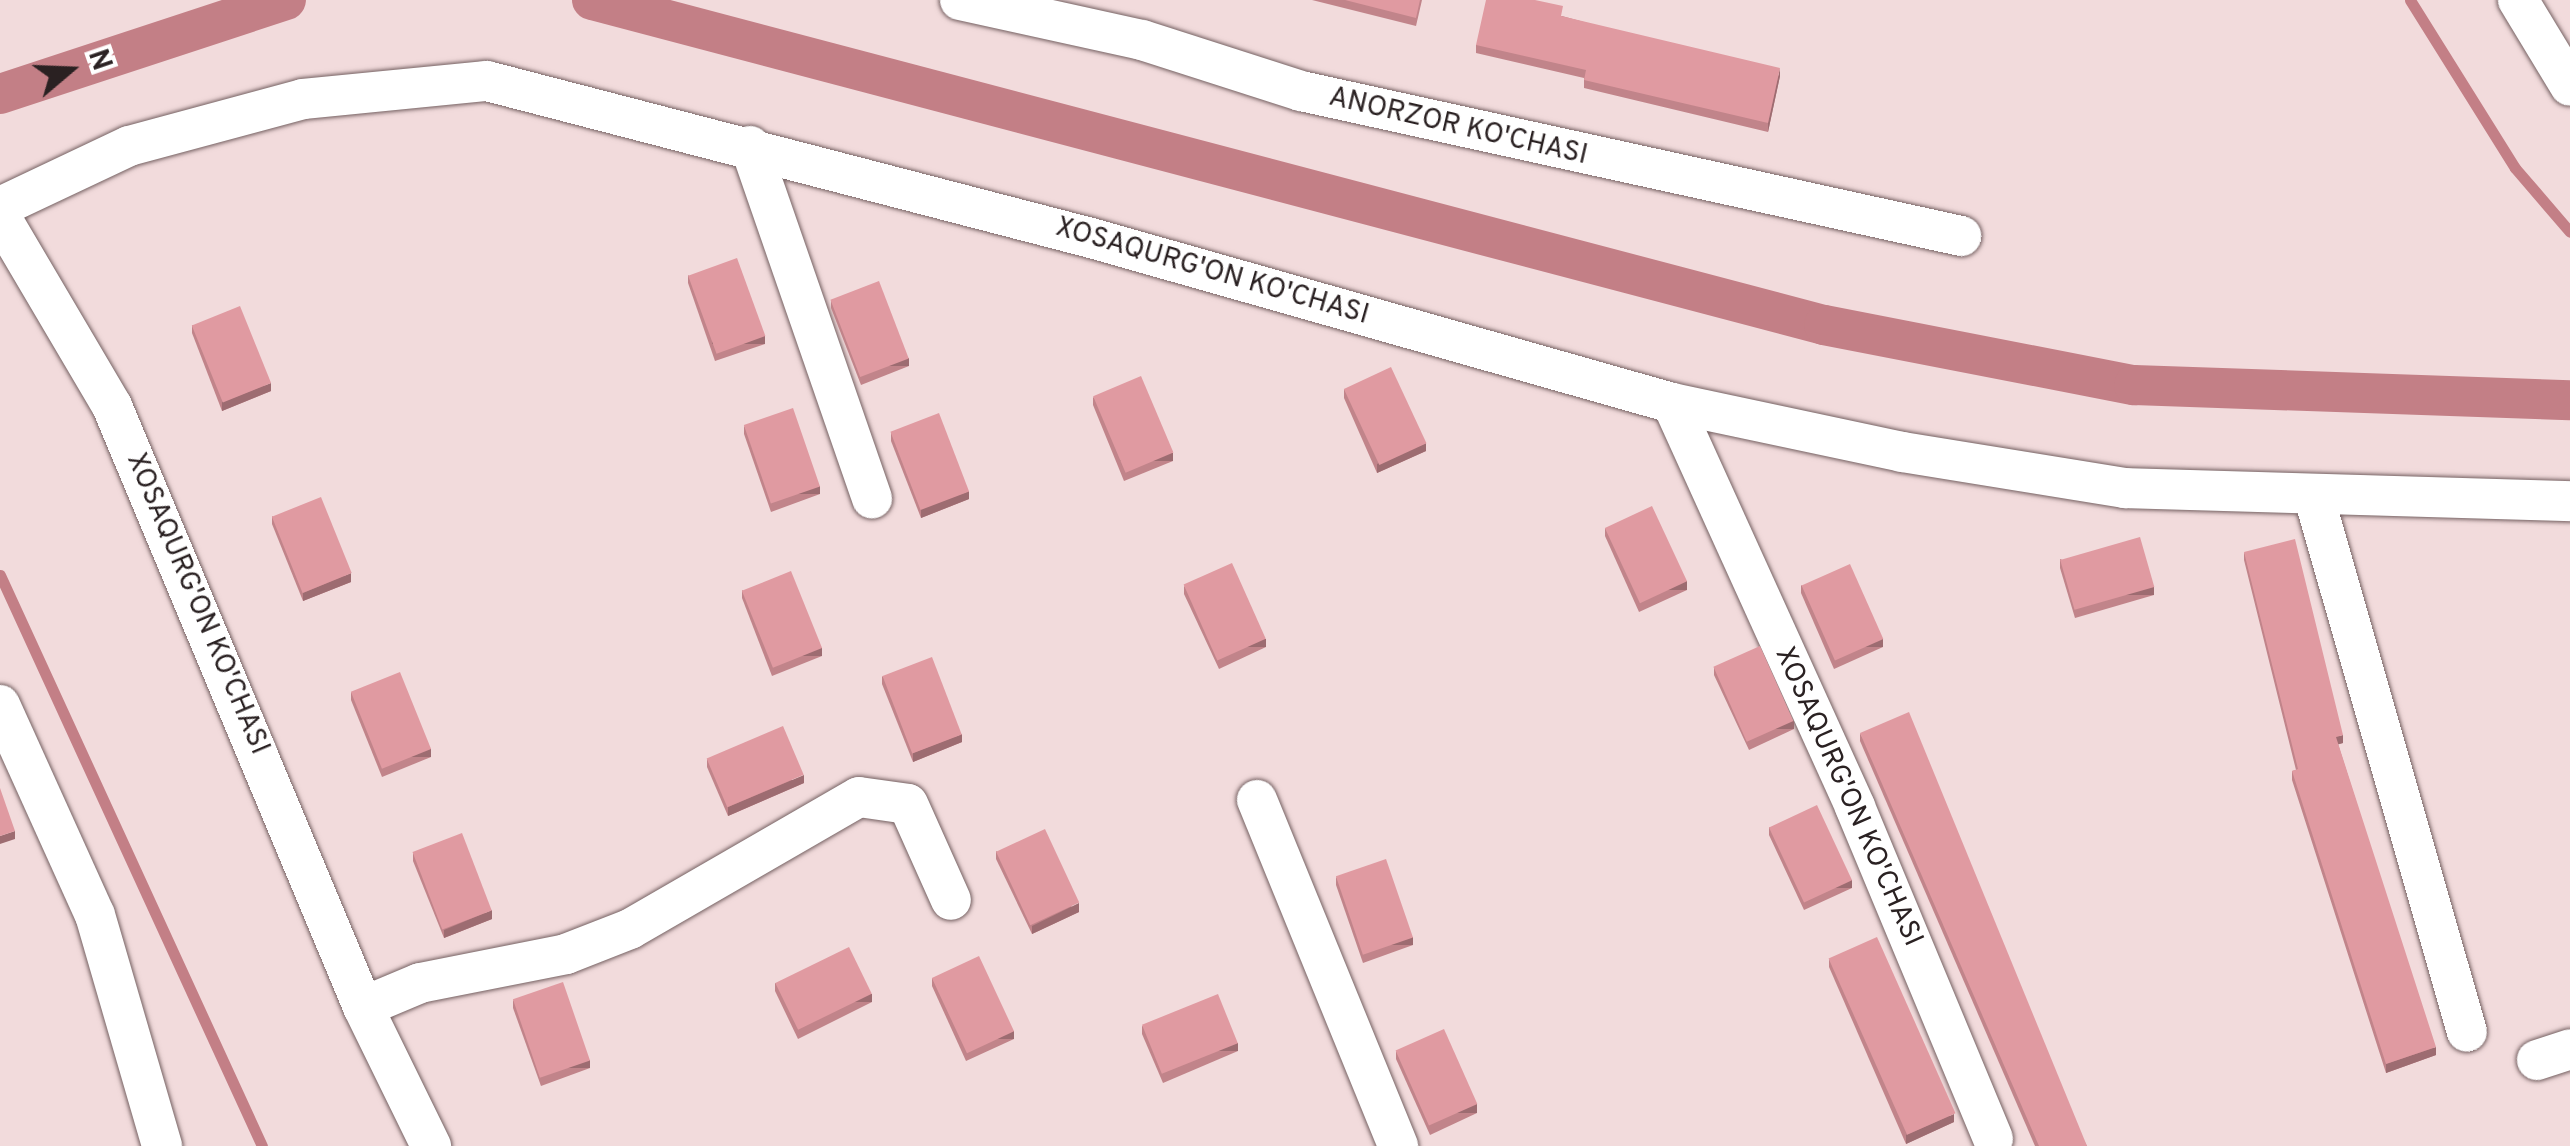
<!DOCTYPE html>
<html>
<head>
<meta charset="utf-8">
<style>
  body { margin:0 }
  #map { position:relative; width:2570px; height:1146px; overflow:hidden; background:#f2dbdc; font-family:Overpass,sans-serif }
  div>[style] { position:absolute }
  .stream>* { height:11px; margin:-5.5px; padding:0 5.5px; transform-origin:5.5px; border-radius:5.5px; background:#c37f86 }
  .canal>* { height:40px; margin:-20px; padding:0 20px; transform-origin:20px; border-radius:20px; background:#c37f86 }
  .roads { filter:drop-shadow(0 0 2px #756162) drop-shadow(0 0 2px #756162) }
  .minor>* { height:40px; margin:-20px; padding:0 20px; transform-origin:20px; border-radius:20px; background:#fff }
  .wall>* { inset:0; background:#c1848a }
  .shaded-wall>* { inset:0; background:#9d6c71; transform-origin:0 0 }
  .building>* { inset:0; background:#e09aa1; transform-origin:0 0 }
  span { translate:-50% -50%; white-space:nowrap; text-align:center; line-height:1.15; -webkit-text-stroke:8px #fff; paint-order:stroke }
  .street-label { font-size:28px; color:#2a2122 }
  .north { position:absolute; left:20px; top:20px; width:100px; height:100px; -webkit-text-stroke:8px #fff; paint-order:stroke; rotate:71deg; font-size:28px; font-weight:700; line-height:40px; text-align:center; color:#2a2122 }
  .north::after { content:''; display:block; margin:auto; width:35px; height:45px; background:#2a2122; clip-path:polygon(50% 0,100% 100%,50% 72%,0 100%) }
</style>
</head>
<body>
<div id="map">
  <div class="stream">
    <i style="left:2410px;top:0;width:198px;rotate:58deg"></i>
    <i style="left:2515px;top:168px;width:84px;rotate:49.3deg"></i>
    <i style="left:0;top:575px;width:628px;rotate:65.35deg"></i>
  </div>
  <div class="canal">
    <i style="left:592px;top:0;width:1274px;rotate:14.78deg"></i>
    <i style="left:1824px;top:325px;width:316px;rotate:11deg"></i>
    <i style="left:2134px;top:385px;width:436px;rotate:2deg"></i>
    <i style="left:0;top:94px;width:301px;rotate:-18.2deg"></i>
  </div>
  <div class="roads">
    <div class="minor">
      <i style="left:960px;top:0;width:186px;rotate:12.4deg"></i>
      <i style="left:1142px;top:40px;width:167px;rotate:17.8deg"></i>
      <i style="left:1301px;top:91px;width:676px;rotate:12.39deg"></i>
      <i style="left:2518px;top:0;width:100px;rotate:58.8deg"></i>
      <i style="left:750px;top:146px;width:373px;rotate:70.9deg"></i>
      <i style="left:0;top:207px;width:143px;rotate:-25.3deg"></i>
      <i style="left:129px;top:146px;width:180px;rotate:-15.1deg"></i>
      <i style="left:303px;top:99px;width:185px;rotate:-5.6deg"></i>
      <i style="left:487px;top:81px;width:624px;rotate:14.57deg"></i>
      <i style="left:1091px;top:238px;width:604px;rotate:15.85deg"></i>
      <i style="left:1672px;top:403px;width:235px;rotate:12deg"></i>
      <i style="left:1902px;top:452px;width:226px;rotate:9.2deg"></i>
      <i style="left:2125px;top:488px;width:445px;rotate:1.7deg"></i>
      <i style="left:0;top:216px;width:221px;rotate:59.5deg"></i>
      <i style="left:112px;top:406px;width:651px;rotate:67.33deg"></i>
      <i style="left:363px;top:1007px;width:155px;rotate:63.9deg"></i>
      <i style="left:1672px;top:403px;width:444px;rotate:65.6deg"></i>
      <i style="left:1855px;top:807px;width:359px;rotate:67.4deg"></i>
      <i style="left:2314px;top:497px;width:556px;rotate:74.04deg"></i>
      <i style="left:0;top:705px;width:230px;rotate:65.7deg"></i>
      <i style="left:95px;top:915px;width:241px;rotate:73.8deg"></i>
      <i style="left:1257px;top:800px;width:374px;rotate:67.8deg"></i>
      <i style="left:363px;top:1007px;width:62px;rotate:-22.8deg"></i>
      <i style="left:420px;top:983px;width:149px;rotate:-11.2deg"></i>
      <i style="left:566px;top:954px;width:69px;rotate:-21.3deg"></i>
      <i style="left:630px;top:929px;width:264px;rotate:-30deg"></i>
      <i style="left:859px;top:797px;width:49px;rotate:8.1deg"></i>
      <i style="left:908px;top:804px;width:105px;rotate:65.9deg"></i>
      <i style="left:2537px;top:1060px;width:35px;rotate:-18deg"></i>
    </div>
  </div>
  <div class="wall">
    <i style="clip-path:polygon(1312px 0,1422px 0,1416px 26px)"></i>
    <i style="clip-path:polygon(1562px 16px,1780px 76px,1768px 132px,1584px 88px,1584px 78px,1476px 53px,1476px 45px)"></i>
    <i style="clip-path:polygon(688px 275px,765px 344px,715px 361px,688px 283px)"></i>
    <i style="clip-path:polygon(831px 300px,909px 366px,861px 385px,831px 308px)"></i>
    <i style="clip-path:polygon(192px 325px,271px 391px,222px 411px,192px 333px)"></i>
    <i style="clip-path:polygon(1344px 389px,1426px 451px,1377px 473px,1344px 398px)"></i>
    <i style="clip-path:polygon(1093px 397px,1173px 461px,1124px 481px,1093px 405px)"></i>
    <i style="clip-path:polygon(744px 426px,820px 494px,771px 512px,744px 434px)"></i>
    <i style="clip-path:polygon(891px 432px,969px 499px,921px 518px,891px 441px)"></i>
    <i style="clip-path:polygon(272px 516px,351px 582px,303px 601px,272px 524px)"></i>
    <i style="clip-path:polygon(1605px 528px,1687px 590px,1639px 612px,1605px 536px)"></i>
    <i style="clip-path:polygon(2244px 552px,2343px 743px,2338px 744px,2436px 1055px,2386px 1073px,2292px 780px,2292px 771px,2296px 770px,2244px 560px)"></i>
    <i style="clip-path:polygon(2060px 559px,2154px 595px,2075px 618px,2060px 568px)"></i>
    <i style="clip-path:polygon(1801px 585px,1883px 647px,1834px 669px,1801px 593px)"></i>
    <i style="clip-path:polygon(1184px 586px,1266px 647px,1219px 669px,1184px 594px)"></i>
    <i style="clip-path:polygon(742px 590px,822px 656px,772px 676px,742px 598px)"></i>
    <i style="clip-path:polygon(1714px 667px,1794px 729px,1749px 750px,1714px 675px)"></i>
    <i style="clip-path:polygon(882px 676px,962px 742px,913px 762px,882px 684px)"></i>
    <i style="clip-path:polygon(351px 692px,431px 757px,382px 777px,351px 700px)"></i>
    <i style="clip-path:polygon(1860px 733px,2087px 1146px,2035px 1146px,1860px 741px)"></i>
    <i style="clip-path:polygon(707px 759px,804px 783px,728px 816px,707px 767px)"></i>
    <i style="clip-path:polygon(1769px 827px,1852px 888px,1804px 910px,1769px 835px)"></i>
    <i style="clip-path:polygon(996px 851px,1079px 912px,1032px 934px,996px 859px)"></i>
    <i style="clip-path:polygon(413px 853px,492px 919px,444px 938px,413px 861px)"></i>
    <i style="clip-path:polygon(1336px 877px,1413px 945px,1363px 963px,1336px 885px)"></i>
    <i style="clip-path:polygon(1829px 959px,1954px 1122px,1906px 1144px,1829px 967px)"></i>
    <i style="clip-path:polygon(932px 978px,1014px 1039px,966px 1061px,932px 986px)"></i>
    <i style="clip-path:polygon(775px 983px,872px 1002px,798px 1039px,775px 991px)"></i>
    <i style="clip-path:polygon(513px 1000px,590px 1068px,541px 1086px,513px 1008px)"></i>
    <i style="clip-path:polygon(1142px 1026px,1238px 1051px,1163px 1083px,1142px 1034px)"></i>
    <i style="clip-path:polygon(1396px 1051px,1477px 1113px,1430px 1135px,1396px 1059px)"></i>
  </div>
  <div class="shaded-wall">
    <i style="clip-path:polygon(1780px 68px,1780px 76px,1768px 132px,1768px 123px)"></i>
    <i style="left:765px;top:336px;width:8px;height:53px;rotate:90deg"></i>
    <i style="left:909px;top:358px;width:8px;height:52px;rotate:90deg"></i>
    <i style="clip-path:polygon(271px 383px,271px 391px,222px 411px,222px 402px)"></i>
    <i style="clip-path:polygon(1426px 443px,1426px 451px,1377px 473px,1377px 464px)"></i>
    <i style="left:1173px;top:453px;width:8px;height:53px;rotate:90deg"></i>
    <i style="left:820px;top:486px;width:8px;height:52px;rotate:90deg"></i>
    <i style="clip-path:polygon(969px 491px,969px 499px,921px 518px,921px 509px)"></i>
    <i style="clip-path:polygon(351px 573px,351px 582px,303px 601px,303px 593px)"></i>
    <i style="left:1687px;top:581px;width:9px;height:53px;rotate:90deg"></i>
    <i style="left:2154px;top:587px;width:8px;height:82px;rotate:90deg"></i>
    <i style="left:1266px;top:639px;width:8px;height:52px;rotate:90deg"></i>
    <i style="left:1883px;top:639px;width:8px;height:54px;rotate:90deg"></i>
    <i style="left:822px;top:648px;width:8px;height:54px;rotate:90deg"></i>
    <i style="left:1794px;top:721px;width:8px;height:50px;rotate:90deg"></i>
    <i style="clip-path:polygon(962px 734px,962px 742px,913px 762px,913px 753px)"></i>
    <i style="clip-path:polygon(2343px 735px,2343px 743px,2336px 745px,2336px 737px)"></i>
    <i style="left:431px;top:749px;width:8px;height:53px;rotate:90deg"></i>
    <i style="clip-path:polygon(804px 775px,804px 783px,728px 816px,728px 807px)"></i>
    <i style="clip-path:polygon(15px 831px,15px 839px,0 844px,0 836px)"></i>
    <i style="left:1852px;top:880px;width:8px;height:53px;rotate:90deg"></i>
    <i style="clip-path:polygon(1079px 903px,1079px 912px,1032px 934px,1032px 926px)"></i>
    <i style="clip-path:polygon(492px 910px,492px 919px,444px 938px,444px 930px)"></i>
    <i style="left:1413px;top:937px;width:8px;height:53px;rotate:90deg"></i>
    <i style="left:872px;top:994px;width:8px;height:83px;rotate:90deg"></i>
    <i style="left:1014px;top:1031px;width:8px;height:53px;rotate:90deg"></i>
    <i style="left:1238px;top:1043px;width:8px;height:82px;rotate:90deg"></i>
    <i style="clip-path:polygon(2436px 1047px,2436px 1055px,2386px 1073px,2386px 1064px)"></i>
    <i style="left:590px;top:1060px;width:8px;height:52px;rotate:90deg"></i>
    <i style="left:1477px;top:1104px;width:9px;height:52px;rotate:90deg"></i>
    <i style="clip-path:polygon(1954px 1114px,1954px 1122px,1906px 1144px,1906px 1135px)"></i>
  </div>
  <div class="building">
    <i style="clip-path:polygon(1345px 0,1420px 0,1416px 18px)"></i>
    <i style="clip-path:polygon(1486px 0,1535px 0,1563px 6px,1561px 16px,1780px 68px,1768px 123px,1584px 80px,1586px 70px,1476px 45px)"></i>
    <i style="left:737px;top:258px;width:83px;height:52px;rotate:70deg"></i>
    <i style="left:879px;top:281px;width:83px;height:52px;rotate:69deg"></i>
    <i style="left:240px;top:306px;width:83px;height:52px;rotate:68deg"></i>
    <i style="left:1391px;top:367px;width:84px;height:52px;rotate:65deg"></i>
    <i style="left:1141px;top:376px;width:83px;height:52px;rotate:67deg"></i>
    <i style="left:793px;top:408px;width:83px;height:52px;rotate:71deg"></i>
    <i style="left:939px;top:413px;width:84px;height:52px;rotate:69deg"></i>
    <i style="left:321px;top:497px;width:82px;height:53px;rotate:68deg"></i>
    <i style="left:1652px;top:506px;width:83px;height:52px;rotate:65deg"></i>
    <i style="left:2140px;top:537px;width:52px;height:83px;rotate:74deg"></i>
    <i style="clip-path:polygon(2295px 539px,2343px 735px,2336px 737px,2436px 1047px,2386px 1064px,2292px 771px,2298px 769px,2244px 552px)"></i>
    <i style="left:1232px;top:563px;width:83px;height:53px;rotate:66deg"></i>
    <i style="left:1850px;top:564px;width:82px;height:53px;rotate:66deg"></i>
    <i style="left:791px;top:571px;width:83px;height:53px;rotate:68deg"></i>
    <i style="left:1760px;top:646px;width:82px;height:51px;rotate:66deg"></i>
    <i style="left:932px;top:657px;width:83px;height:53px;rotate:69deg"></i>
    <i style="left:400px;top:672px;width:83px;height:53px;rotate:68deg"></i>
    <i style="clip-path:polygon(1909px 712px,2087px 1146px,2039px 1146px,1860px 733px)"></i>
    <i style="left:783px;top:726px;width:53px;height:83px;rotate:67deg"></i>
    <i style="clip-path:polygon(0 788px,15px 831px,0 836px)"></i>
    <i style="left:1817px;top:805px;width:83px;height:53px;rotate:65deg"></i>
    <i style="left:1045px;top:829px;width:81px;height:54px;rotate:65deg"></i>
    <i style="left:462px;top:833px;width:83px;height:53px;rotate:69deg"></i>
    <i style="left:1386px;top:859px;width:83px;height:53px;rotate:71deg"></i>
    <i style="left:1877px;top:937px;width:193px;height:53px;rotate:66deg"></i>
    <i style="left:849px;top:947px;width:52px;height:82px;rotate:64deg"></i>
    <i style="left:979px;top:956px;width:83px;height:52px;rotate:65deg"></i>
    <i style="left:563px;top:982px;width:83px;height:53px;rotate:71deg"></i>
    <i style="left:1218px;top:994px;width:53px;height:82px;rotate:68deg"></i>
    <i style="left:1444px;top:1029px;width:82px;height:53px;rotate:66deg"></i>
  </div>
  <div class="street-label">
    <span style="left:1458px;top:127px;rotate:13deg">ANORZOR KO'CHASI</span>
    <span style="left:1212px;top:272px;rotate:16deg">XOSAQURG'ON KO'CHASI</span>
    <span style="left:197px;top:604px;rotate:67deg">XOSAQURG'ON KO'CHASI</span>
    <span style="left:1848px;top:797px;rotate:66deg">XOSAQURG'ON KO'CHASI</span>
  </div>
  <div class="north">N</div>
</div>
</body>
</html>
